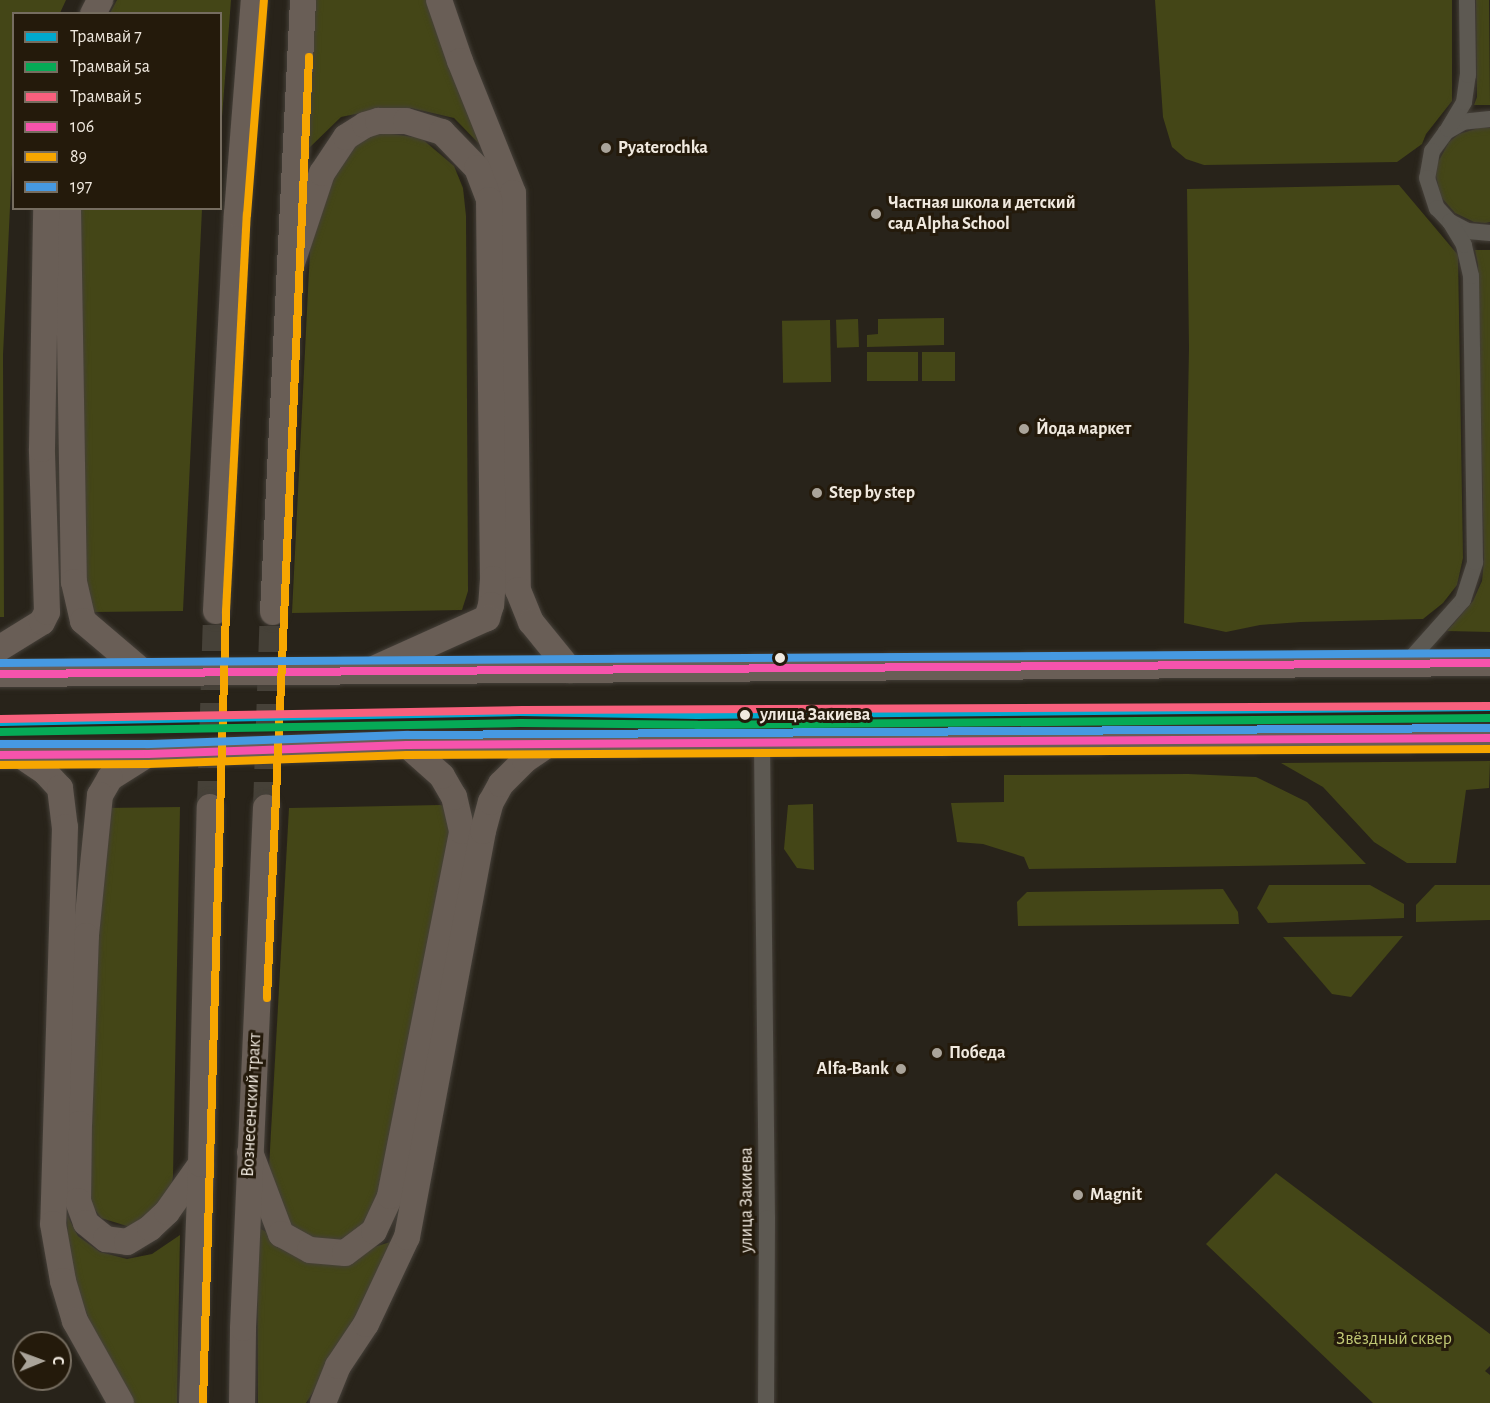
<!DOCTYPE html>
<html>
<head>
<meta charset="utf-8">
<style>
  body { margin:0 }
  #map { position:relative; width:1490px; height:1403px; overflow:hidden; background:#28231a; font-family:"Alegreya Sans",sans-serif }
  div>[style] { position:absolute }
  .green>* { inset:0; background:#444617; transform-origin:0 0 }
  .primary-tunnel>* { height:26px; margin-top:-13px; transform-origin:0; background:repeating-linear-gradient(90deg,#464138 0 26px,transparent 0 39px) }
  .roads { filter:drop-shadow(0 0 2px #454039) drop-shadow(0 0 2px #454039) }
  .street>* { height:16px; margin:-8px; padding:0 8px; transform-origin:8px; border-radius:8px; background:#5d5952 }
  .primary>* { height:26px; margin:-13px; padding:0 13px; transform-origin:13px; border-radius:13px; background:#695e56 }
  .bus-1>* { height:8px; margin:-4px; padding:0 4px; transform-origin:4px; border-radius:4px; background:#f653ac }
  .bus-2>* { height:8px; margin:-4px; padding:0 4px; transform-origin:4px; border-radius:4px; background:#f7a600 }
  .bus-3>* { height:8px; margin:-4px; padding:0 4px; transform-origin:4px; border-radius:4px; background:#4699e1 }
  .tram-1>* { height:8px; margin:-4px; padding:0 4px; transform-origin:4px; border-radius:4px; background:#00a9ce }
  .tram-2>* { height:8px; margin:-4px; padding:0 4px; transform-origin:4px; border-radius:4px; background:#06aa56 }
  .tram-3>* { height:8px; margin:-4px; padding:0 4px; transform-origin:4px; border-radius:4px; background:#f8607d }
  .dots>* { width:16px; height:16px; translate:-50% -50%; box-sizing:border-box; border:3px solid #241a0b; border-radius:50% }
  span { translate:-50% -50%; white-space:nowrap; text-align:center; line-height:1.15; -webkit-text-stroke:6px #241a0b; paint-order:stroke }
  .poi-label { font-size:18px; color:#f0e9df; font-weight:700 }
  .left { translate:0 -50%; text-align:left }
  .right { translate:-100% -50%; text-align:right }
  .stop-label { font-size:18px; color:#f0e9df; font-weight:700 }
  .street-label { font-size:18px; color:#f0e9df }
  .park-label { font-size:18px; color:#c0c874 }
  .legend { position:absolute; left:12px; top:12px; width:210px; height:198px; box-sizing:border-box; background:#241a0b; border:2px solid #766d60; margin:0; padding:8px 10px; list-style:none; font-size:18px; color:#f0e9df }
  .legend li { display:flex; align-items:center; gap:12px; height:30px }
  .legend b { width:30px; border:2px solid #766d60 }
  .north { position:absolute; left:12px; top:1331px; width:60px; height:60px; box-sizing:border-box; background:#241a0b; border:2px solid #766d60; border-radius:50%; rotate:89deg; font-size:16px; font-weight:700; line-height:24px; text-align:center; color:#f0e9df }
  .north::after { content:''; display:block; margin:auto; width:21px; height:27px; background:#aaa49a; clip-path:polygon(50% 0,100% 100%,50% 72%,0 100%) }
</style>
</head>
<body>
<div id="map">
  <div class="green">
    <i style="clip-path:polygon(0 0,66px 0,60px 13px,14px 14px,14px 122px,3px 355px,4px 617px,0 617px)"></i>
    <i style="clip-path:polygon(117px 0,231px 0,221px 130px,220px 14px,110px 13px)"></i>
    <i style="clip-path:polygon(315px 0,430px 0,489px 154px,454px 118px,411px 108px,380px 109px,341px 117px,307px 150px)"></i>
    <i style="clip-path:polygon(1155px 0,1452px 0,1452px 101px,1426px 134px,1422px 144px,1397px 162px,1204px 165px,1186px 159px,1172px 147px,1163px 117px)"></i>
    <i style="clip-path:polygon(1476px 0,1489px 0,1490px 105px,1474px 105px,1477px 97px)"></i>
    <i style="clip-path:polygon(1482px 127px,1490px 128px,1490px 222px,1485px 223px,1474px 222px,1455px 213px,1441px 197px,1436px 176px,1437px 164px,1449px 142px,1459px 134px)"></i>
    <i style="clip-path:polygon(377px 132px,421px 138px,454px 166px,463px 188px,466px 216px,468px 591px,462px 610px,292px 613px,314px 170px)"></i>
    <i style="clip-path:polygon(1399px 185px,1458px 255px,1463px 558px,1457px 585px,1443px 603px,1423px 619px,1301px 622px,1260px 625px,1226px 632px,1184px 623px,1189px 348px,1187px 189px)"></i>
    <i style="clip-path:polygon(75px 209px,202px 209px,183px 611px,93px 612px,81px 589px)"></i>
    <i style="clip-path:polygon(1475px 250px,1490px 250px,1490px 632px,1447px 631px,1473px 601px,1482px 581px,1484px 560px,1478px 265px)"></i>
    <i style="clip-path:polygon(944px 318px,944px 345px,867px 347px,867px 335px,878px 334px,878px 319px)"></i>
    <i style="left:858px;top:319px;width:28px;height:22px;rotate:88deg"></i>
    <i style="left:830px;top:320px;width:62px;height:48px;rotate:89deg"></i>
    <i style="left:918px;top:352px;width:29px;height:51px;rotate:90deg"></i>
    <i style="left:922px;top:352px;width:33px;height:29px"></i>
    <i style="clip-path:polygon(1490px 761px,1489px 788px,1466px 790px,1456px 863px,1407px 863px,1374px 842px,1323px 787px,1281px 763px)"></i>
    <i style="clip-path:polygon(1188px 774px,1256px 777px,1307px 802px,1366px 864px,1029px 869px,1024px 857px,983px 844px,957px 842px,951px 803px,1004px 802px,1004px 775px)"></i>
    <i style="clip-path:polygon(813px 804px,814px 870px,797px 868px,784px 849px,788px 805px)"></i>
    <i style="clip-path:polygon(440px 805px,451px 807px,454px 828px,388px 1185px,367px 1226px,341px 1239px,316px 1239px,283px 1222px,269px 1168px,289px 808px)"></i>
    <i style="clip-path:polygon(180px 807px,173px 1176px,169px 1202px,130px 1227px,101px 1218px,88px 1200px,104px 808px)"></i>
    <i style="clip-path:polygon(1269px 885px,1370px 885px,1404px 904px,1404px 918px,1268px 923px,1257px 908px)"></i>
    <i style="clip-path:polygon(1435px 885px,1490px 885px,1490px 920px,1416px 922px,1416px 905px)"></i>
    <i style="clip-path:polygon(1223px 889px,1238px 912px,1239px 924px,1018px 926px,1017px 902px,1027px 892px)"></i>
    <i style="clip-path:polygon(1403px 936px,1351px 997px,1332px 994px,1283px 937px)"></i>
    <i style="clip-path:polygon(1276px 1173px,1490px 1334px,1490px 1366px,1485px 1371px,1490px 1375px,1490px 1403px,1373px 1403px,1206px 1244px)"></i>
    <i style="clip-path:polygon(67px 1215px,78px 1236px,100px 1252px,127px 1259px,152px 1254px,180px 1235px,177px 1403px,130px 1403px,93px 1332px,79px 1291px,68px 1249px)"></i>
    <i style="clip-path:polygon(257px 1227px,301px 1250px,342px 1257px,400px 1239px,367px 1309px,306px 1403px,258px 1403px)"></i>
  </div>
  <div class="primary-tunnel">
    <i style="left:210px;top:807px;width:196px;rotate:-88.2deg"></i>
    <i style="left:266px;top:808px;width:196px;rotate:-88deg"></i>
  </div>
  <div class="roads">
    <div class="street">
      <i style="left:1490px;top:119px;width:27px;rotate:174deg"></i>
      <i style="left:1463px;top:122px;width:20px;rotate:150deg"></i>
      <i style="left:1446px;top:132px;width:24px;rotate:126deg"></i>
      <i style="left:1432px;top:151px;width:27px;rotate:100deg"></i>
      <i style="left:1427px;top:178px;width:32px;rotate:72deg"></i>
      <i style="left:1437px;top:208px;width:19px;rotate:47deg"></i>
      <i style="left:1450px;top:222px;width:20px;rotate:27deg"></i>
      <i style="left:1468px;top:231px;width:22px;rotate:5deg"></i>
      <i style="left:1448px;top:129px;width:31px;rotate:-59deg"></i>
      <i style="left:1464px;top:102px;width:27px;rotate:-82deg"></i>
      <i style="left:1468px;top:75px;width:75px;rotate:-90.8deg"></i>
      <i style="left:1406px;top:664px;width:86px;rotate:-48.3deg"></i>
      <i style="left:1463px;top:600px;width:40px;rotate:-72deg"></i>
      <i style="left:1475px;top:562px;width:286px;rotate:-90.8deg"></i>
      <i style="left:1471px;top:276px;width:32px;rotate:-103deg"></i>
      <i style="left:1464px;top:245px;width:27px;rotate:-121deg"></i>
      <i style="left:762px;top:744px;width:474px;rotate:89.4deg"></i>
      <i style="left:767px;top:1218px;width:185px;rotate:90.3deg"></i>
    </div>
    <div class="primary">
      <i style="left:439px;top:0;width:65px;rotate:71deg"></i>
      <i style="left:460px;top:61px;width:142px;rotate:68.1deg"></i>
      <i style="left:513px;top:193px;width:397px;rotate:89.3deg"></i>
      <i style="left:518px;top:590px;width:35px;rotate:68deg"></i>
      <i style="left:531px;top:622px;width:62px;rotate:50.9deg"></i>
      <i style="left:93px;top:14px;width:16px;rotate:-63deg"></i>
      <i style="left:68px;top:208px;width:374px;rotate:89.1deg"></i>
      <i style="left:74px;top:582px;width:40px;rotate:77deg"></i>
      <i style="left:83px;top:621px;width:77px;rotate:40.3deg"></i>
      <i style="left:292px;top:263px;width:95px;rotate:-71.6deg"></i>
      <i style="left:322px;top:173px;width:43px;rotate:-56.3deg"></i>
      <i style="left:346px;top:137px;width:22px;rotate:-32deg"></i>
      <i style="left:365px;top:125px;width:14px;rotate:-17deg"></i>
      <i style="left:378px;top:121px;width:28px"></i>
      <i style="left:406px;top:121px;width:38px;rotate:17deg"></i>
      <i style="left:442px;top:132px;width:50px;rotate:45.8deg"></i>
      <i style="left:477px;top:168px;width:34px;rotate:69deg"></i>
      <i style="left:489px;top:200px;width:379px;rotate:89.4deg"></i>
      <i style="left:493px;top:579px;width:26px;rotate:94deg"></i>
      <i style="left:491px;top:605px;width:14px;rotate:107deg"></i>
      <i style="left:487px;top:618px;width:122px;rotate:155.8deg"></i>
      <i style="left:216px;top:611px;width:398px;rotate:-87deg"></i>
      <i style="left:237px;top:214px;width:215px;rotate:-85.5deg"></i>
      <i style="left:273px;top:612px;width:613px;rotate:-87.19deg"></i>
      <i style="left:0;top:648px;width:49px;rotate:-31.8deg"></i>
      <i style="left:42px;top:622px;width:11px;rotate:-63deg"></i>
      <i style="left:47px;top:612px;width:163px;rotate:-91.8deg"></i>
      <i style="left:42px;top:449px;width:241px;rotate:-89deg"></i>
      <i style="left:0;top:674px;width:1490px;rotate:-0.42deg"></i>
      <i style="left:148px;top:754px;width:45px;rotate:147.7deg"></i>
      <i style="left:110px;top:778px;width:20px;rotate:120deg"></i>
      <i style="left:100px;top:795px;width:142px;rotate:95.7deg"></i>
      <i style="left:86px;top:936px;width:188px;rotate:92.1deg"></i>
      <i style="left:79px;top:1124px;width:77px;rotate:90.7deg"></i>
      <i style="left:78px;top:1201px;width:23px;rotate:70deg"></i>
      <i style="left:86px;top:1223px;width:26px;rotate:39deg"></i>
      <i style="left:106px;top:1239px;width:21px;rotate:8deg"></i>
      <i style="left:127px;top:1242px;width:27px;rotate:-31deg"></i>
      <i style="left:150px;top:1228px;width:23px;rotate:-43deg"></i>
      <i style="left:167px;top:1212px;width:59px;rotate:-54.7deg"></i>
      <i style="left:0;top:755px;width:148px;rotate:-0.4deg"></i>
      <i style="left:148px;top:754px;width:259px;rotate:-2deg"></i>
      <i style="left:407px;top:745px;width:1083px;rotate:-0.37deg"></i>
      <i style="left:20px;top:755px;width:30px;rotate:34deg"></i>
      <i style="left:45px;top:772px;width:22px;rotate:47deg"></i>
      <i style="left:60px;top:788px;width:39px;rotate:83deg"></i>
      <i style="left:65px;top:827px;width:397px;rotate:91.7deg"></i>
      <i style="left:53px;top:1224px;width:58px;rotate:80deg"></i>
      <i style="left:63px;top:1281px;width:42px;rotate:73.3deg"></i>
      <i style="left:75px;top:1321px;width:94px;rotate:60.7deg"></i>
      <i style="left:250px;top:1152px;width:88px;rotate:69.3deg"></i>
      <i style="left:281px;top:1234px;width:33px;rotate:29deg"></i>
      <i style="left:310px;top:1250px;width:35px;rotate:5deg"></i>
      <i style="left:345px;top:1253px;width:36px;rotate:-37deg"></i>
      <i style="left:374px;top:1231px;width:38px;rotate:-65deg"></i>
      <i style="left:390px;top:1196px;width:372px;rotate:-78.8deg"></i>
      <i style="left:462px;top:831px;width:35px;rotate:-103deg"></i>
      <i style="left:454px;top:797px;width:24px;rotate:-120deg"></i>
      <i style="left:442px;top:776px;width:47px;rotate:-138.5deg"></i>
      <i style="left:192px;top:1403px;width:239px;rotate:-87.8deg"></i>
      <i style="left:201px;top:1164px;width:357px;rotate:-88.6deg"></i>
      <i style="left:242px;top:1403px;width:75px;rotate:-89.2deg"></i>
      <i style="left:243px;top:1328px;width:521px;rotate:-87.47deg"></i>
      <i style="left:323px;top:1403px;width:40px;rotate:-68deg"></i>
      <i style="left:338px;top:1366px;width:50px;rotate:-56.3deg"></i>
      <i style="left:366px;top:1324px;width:96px;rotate:-64.8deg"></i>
      <i style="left:407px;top:1237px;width:413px;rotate:-79.4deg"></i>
      <i style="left:483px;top:831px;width:30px;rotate:-75deg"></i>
      <i style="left:491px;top:802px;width:21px;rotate:-61deg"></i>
      <i style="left:501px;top:784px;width:34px;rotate:-45deg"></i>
      <i style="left:525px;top:760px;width:29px;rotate:-34deg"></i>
    </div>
  </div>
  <div class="bus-1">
    <i style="left:0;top:674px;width:1490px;rotate:-0.42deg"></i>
    <i style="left:0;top:755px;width:148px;rotate:-0.4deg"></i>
    <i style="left:148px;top:754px;width:259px;rotate:-2deg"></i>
    <i style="left:407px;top:745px;width:1083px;rotate:-0.37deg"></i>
  </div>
  <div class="bus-2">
    <i style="left:0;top:765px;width:148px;rotate:-0.4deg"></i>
    <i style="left:148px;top:764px;width:259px;rotate:-2deg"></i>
    <i style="left:407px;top:755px;width:1083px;rotate:-0.32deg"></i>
    <i style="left:267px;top:998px;width:942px;rotate:-87.44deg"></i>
    <i style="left:203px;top:1403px;width:792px;rotate:-88.34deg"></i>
    <i style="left:226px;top:611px;width:397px;rotate:-87deg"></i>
    <i style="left:247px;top:215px;width:215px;rotate:-85.5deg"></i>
  </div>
  <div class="bus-3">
    <i style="left:0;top:663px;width:1490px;rotate:-0.38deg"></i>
    <i style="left:0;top:744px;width:148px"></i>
    <i style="left:148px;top:744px;width:259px;rotate:-2deg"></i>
    <i style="left:407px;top:735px;width:1083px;rotate:-0.37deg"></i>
  </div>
  <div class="tram-1">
    <i style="left:0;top:722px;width:520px;rotate:-1.1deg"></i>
    <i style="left:520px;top:712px;width:177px;rotate:1deg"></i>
    <i style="left:697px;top:715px;width:793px;rotate:-0.58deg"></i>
  </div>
  <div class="tram-2">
    <i style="left:0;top:732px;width:520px;rotate:-0.99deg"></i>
    <i style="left:520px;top:723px;width:177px;rotate:0.6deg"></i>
    <i style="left:697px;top:725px;width:793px;rotate:-0.51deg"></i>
  </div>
  <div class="tram-3">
    <i style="left:0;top:719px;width:523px;rotate:-0.99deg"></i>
    <i style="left:523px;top:710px;width:967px;rotate:-0.24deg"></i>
  </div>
  <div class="dots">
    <i style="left:606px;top:148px;background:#aaa49a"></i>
    <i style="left:876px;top:214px;background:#aaa49a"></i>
    <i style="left:1024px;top:429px;background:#aaa49a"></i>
    <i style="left:817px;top:493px;background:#aaa49a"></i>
    <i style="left:780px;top:658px;background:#f0e9df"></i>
    <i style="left:745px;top:715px;background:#f0e9df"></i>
    <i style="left:937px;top:1053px;background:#aaa49a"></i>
    <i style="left:901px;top:1069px;background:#aaa49a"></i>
    <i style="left:1078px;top:1195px;background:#aaa49a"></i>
  </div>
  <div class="poi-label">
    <span class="left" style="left:618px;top:148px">Pyaterochka</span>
    <span class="left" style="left:888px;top:214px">Частная школа и детский<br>сад Alpha School</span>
    <span class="left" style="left:1036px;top:429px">Йода маркет</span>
    <span class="left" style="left:829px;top:493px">Step by step</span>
    <span class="left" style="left:949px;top:1053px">Победа</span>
    <span class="right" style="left:889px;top:1069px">Alfa-Bank</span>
    <span class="left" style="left:1090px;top:1195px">Magnit</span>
  </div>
  <div class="stop-label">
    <span class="left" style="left:760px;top:715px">улица Закиева</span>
  </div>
  <div class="street-label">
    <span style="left:252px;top:1105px;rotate:-87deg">Вознесенский тракт</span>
    <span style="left:747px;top:1200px;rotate:-90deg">улица Закиева</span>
  </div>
  <div class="park-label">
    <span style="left:1394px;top:1339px">Звёздный сквер</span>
  </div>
  <ul class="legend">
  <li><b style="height:8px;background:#00a9ce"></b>Трамвай 7</li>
  <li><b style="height:8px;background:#06aa56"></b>Трамвай 5а</li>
  <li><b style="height:8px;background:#f8607d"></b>Трамвай 5</li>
  <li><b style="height:8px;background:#f653ac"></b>106</li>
  <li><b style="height:8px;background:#f7a600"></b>89</li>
  <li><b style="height:8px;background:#4699e1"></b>197</li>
  </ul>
  <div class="north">С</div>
</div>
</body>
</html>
